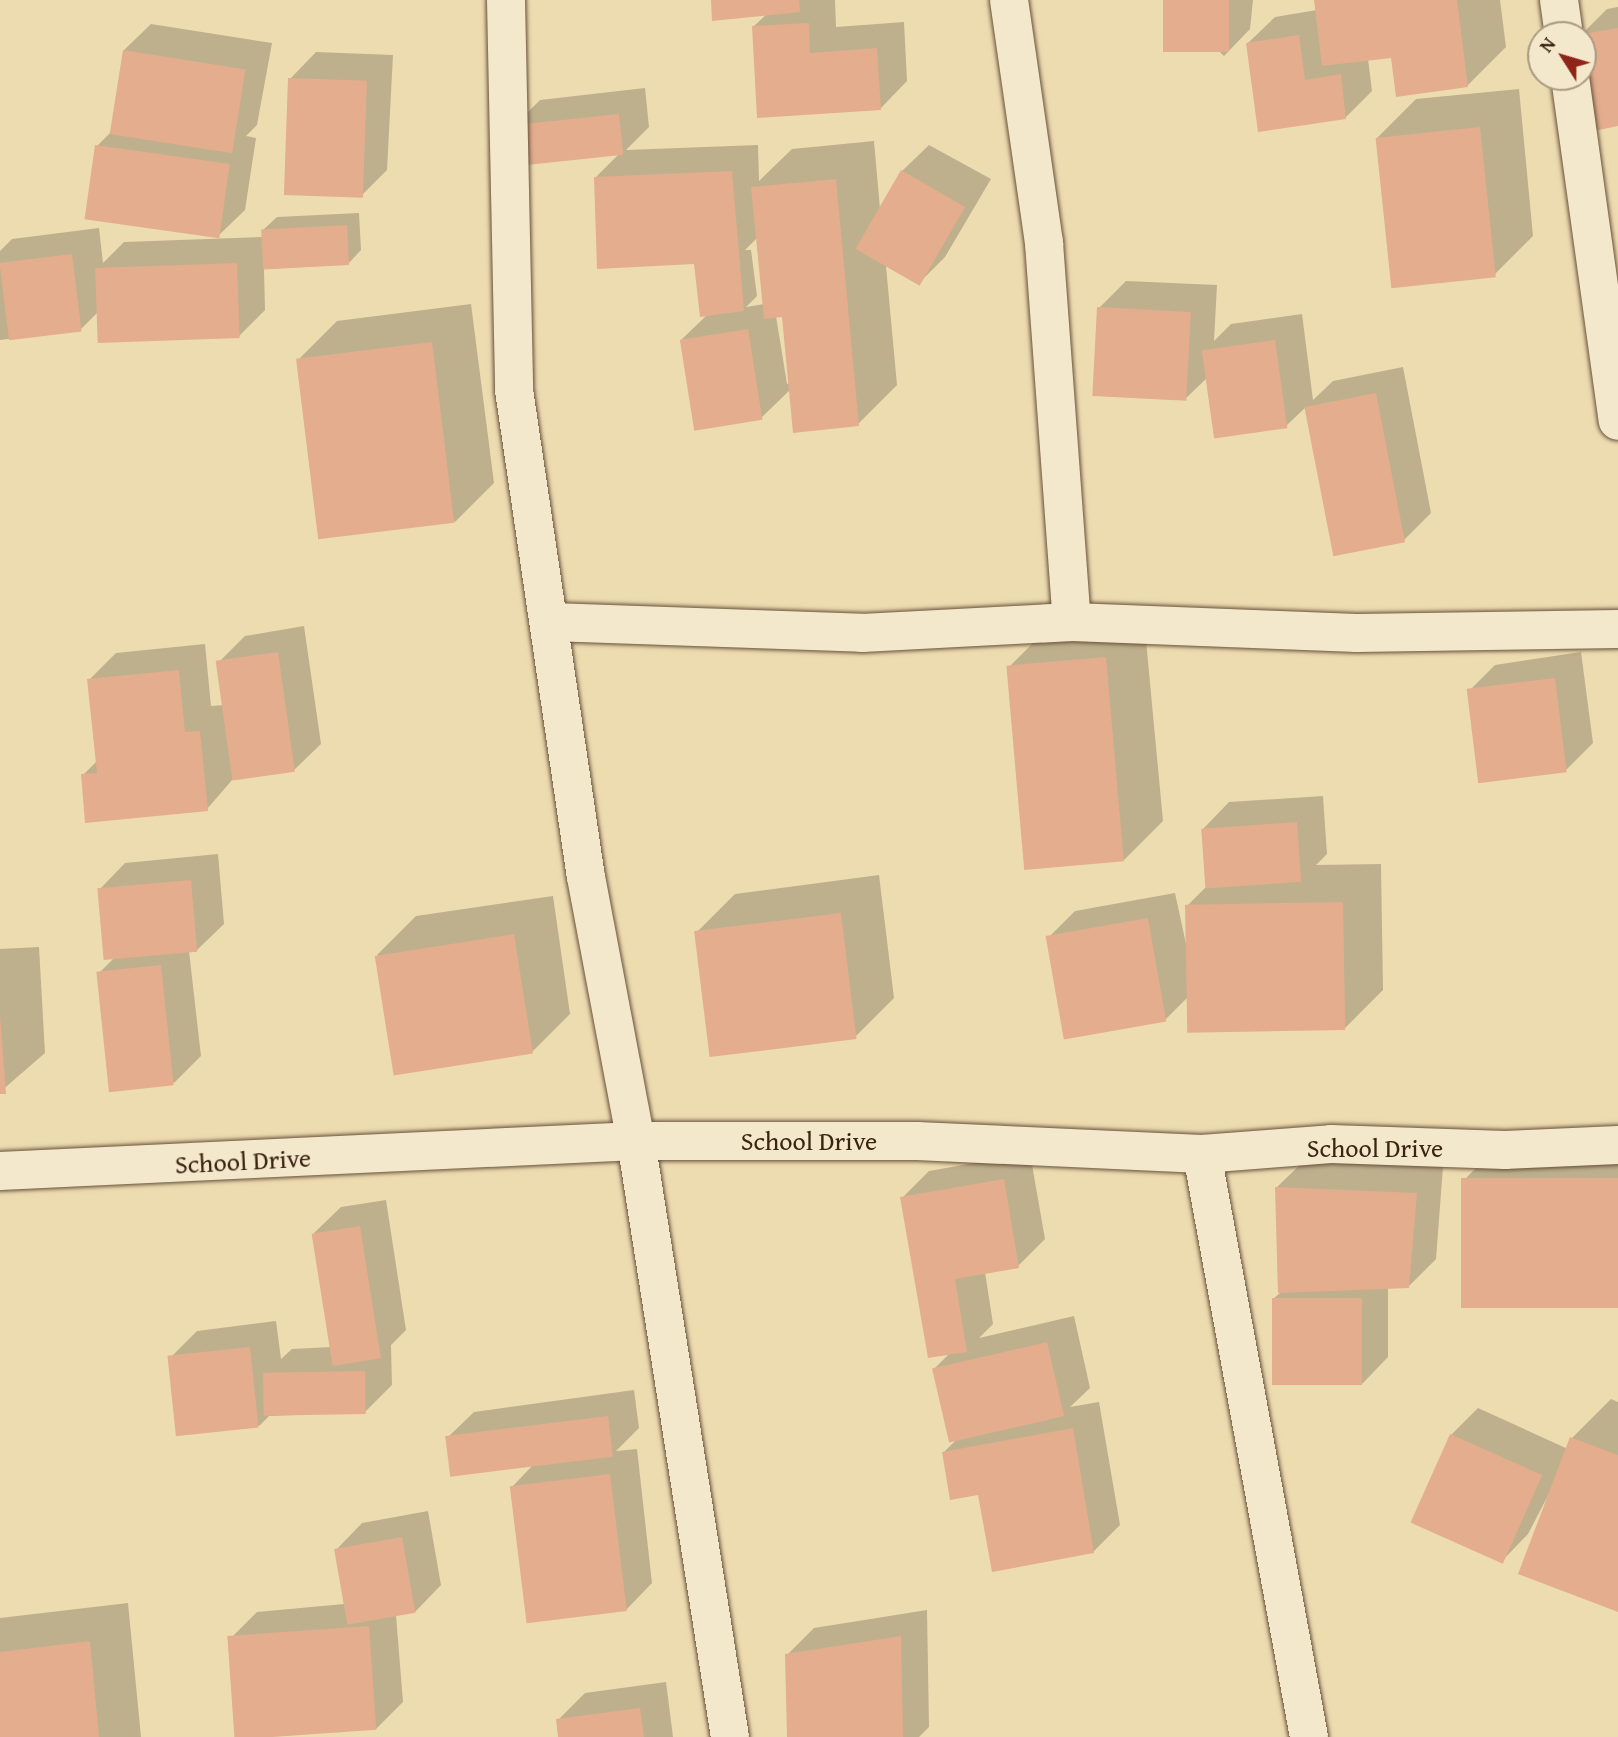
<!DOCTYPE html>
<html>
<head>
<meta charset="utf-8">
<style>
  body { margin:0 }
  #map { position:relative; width:1618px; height:1737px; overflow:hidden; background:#eedcb1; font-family:"Gentium Book Plus",serif }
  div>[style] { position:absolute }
  .shadow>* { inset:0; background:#0003 }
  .building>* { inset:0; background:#e3ad8e; transform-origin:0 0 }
  .roads { filter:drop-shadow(0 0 2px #67523a) drop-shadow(0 0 2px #67523a) }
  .street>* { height:38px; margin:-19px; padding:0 19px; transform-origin:19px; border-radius:19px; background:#f4e8cc }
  span { translate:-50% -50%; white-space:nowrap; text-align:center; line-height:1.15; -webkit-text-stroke:5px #f4e8cc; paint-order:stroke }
  .street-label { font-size:26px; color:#3a2412 }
  .north { position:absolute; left:1527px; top:21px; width:70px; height:70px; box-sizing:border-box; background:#f4e8cc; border:2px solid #aa9a82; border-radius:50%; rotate:307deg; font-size:19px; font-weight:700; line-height:28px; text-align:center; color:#3a2412 }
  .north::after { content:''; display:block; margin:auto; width:24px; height:32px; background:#8f2418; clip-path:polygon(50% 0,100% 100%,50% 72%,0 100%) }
</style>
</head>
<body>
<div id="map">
  <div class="shadow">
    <i style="clip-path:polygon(712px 0,835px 0,836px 27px,904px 22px,907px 81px,881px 108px,754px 26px,767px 14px)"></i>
    <i style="clip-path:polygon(1165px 0,1253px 0,1250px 29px,1224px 56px)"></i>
    <i style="clip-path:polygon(1316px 0,1500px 0,1506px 47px,1467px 86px,1393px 56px,1368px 59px,1372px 91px,1345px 118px,1248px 43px,1275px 17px,1317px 10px)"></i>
    <i style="clip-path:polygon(1618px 7px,1618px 125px,1595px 129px,1581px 35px,1607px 9px)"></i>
    <i style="clip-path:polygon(151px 24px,272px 43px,257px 125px,246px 136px,256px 138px,245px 210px,218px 236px,97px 146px,111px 132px,124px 50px)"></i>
    <i style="clip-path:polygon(316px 52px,393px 55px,387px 170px,360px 197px,290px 79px)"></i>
    <i style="clip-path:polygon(evenodd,645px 88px,649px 127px,626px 150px,758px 145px,759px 181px,792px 149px,874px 141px,880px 209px,902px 171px,929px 145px,991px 179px,945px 257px,918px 284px,886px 266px,897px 385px,858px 424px,791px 389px,761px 418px,681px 340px,707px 315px,695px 263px,596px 177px,619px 154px,513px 127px,540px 100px,645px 88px,758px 237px,764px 304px,746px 307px,757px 296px,751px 250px,745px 250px,758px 237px,645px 88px,784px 315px,790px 383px,787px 384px,776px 316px,784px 315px)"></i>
    <i style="clip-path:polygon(1519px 89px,1533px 236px,1494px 275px,1377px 138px,1416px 99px)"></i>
    <i style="clip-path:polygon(359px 213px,361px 250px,348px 264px,264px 269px,265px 310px,238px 337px,98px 312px,80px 330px,0 340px,0 251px,12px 239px,99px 228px,103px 263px,124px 242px,264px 237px,263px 230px,277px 217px)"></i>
    <i style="clip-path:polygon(1126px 281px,1217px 285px,1214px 341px,1231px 324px,1302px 314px,1313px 400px,1333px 381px,1403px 367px,1431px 513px,1404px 540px,1334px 554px,1306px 407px,1286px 426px,1208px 377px,1185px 399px,1099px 308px)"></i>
    <i style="clip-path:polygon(471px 304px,494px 483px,455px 522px,298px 360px,337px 321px)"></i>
    <i style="clip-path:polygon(1144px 619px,1163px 821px,1124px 860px,1009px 667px,1048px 628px)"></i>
    <i style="clip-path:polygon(304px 626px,321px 744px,294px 770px,233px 779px,207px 809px,83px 775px,97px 761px,89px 680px,116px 653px,205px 644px,211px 706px,224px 705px,218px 663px,245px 636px)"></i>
    <i style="clip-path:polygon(1581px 652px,1593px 743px,1566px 770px,1468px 692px,1495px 665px)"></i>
    <i style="clip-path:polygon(1323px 796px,1327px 854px,1316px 865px,1381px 864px,1383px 990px,1344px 1029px,1189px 996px,1166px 1019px,1048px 938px,1075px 911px,1175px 893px,1188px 953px,1187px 906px,1206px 887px,1203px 829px,1229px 802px)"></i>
    <i style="clip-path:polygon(218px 854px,224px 924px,197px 950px,189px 951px,201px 1056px,174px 1083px,98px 974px,113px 959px,99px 890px,125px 863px)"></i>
    <i style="clip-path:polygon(879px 875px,894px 998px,855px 1037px,696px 933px,735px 894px)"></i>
    <i style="clip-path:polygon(553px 896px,570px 1014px,531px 1053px,377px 955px,416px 916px)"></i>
    <i style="clip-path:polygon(39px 947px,45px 1053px,0 1092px,0 949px)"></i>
    <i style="clip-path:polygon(1618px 1141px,1618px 1306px,1463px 1181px,1502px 1142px)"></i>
    <i style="clip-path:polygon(1030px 1153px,1045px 1239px,1018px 1266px,985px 1272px,993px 1324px,979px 1338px,1074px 1316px,1090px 1388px,1070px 1407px,1099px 1402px,1120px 1525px,1093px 1552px,979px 1493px,944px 1452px,957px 1439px,934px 1369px,950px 1353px,902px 1198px,929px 1171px)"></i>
    <i style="clip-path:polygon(1304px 1161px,1443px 1167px,1436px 1259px,1409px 1286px,1388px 1287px,1388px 1357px,1362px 1384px,1273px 1299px,1280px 1293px,1277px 1187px)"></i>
    <i style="clip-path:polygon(386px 1200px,406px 1330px,391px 1345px,392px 1385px,365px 1412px,269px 1416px,259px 1426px,170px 1358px,197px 1331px,276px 1321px,281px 1359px,292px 1349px,331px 1347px,314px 1233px,341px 1207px)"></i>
    <i style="clip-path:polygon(634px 1390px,639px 1428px,616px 1451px,637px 1449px,652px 1583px,626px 1610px,512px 1487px,532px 1466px,447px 1438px,474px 1412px)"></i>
    <i style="clip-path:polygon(1611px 1399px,1618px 1402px,1618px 1610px,1554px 1484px,1528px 1534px,1502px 1561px,1451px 1435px,1478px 1408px,1568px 1449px,1572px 1438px)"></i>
    <i style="clip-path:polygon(428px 1511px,441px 1585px,415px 1612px,396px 1615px,403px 1702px,376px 1729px,237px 1737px,230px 1639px,257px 1612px,344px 1604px,336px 1550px,362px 1523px)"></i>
    <i style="clip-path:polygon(128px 1603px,141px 1737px,0 1737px,0 1618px)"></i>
    <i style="clip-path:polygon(927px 1610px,929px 1727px,919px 1737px,789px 1737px,787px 1655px,814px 1628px)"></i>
    <i style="clip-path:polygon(666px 1682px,673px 1737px,560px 1737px,558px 1720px,585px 1693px)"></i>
  </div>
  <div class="building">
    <i style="clip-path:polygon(711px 0,799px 0,800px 12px,712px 21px)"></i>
    <i style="left:1163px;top:0;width:66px;height:52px"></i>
    <i style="clip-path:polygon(1314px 0,1457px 0,1468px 87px,1396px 97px,1391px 58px,1322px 66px)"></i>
    <i style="clip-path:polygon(809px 23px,810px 53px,877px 48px,881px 110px,757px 118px,752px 26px)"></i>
    <i style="clip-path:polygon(1618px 28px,1618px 126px,1594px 131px,1583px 34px)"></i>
    <i style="clip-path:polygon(1299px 35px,1305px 80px,1341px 74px,1346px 119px,1258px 132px,1246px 43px)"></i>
    <i style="left:123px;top:50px;width:124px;height:85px;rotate:9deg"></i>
    <i style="left:288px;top:78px;width:79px;height:117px;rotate:2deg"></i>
    <i style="left:619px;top:114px;width:41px;height:109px;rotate:84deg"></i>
    <i style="left:1480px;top:127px;width:151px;height:105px;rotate:84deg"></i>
    <i style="left:95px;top:145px;width:136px;height:75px;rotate:8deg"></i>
    <i style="left:901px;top:170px;width:74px;height:91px;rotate:30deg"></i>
    <i style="clip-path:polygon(732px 171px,744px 311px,700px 317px,694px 264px,597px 269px,594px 177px)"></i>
    <i style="clip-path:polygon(836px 179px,859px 426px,793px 433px,782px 317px,764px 319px,751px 187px)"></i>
    <i style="left:347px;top:225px;width:40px;height:86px;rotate:87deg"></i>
    <i style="left:72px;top:254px;width:78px;height:73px;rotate:83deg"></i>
    <i style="left:237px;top:263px;width:75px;height:142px;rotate:88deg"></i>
    <i style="left:1097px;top:307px;width:94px;height:89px;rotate:3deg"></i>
    <i style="left:748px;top:329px;width:92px;height:69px;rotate:81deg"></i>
    <i style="left:1275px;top:340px;width:89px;height:74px;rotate:82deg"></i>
    <i style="left:432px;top:342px;width:182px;height:137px;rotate:83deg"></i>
    <i style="left:1376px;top:393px;width:152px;height:73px;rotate:79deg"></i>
    <i style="left:278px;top:652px;width:121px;height:63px;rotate:82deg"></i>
    <i style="left:1106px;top:657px;width:205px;height:100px;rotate:85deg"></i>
    <i style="clip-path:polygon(179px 670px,185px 732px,200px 731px,208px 811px,85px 823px,81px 774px,97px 773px,87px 679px)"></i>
    <i style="left:1555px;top:678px;width:95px;height:89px;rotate:83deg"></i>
    <i style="left:1297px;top:822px;width:60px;height:96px;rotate:86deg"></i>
    <i style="left:191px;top:880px;width:72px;height:94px;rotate:85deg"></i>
    <i style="left:1343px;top:902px;width:128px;height:158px;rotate:89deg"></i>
    <i style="left:841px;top:913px;width:127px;height:148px;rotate:83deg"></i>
    <i style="left:1148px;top:918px;width:105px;height:104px;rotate:80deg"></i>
    <i style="left:514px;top:934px;width:121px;height:141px;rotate:81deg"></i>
    <i style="left:161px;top:965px;width:121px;height:65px;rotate:84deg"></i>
    <i style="clip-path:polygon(0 1014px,6px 1094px,0 1094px)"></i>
    <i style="left:1618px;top:1178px;width:130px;height:157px;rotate:90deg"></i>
    <i style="clip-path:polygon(1004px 1179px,1019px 1268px,955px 1279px,967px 1352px,928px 1358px,900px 1197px)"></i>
    <i style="clip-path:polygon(1275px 1187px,1417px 1193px,1409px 1288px,1278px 1293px)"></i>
    <i style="left:360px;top:1226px;width:134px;height:49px;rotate:81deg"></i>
    <i style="left:1272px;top:1298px;width:90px;height:87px"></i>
    <i style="left:1047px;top:1342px;width:76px;height:118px;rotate:77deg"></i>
    <i style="left:250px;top:1347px;width:81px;height:83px;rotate:84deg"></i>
    <i style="left:365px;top:1371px;width:43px;height:102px;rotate:89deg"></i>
    <i style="left:608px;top:1416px;width:41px;height:164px;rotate:83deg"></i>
    <i style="clip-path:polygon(1073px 1428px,1094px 1553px,992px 1572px,978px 1495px,950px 1500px,942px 1452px)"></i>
    <i style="left:1450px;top:1434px;width:101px;height:97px;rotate:24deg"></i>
    <i style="clip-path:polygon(1570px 1437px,1618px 1455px,1618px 1612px,1518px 1574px)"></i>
    <i style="left:610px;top:1474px;width:138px;height:101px;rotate:83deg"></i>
    <i style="left:402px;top:1537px;width:77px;height:69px;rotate:80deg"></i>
    <i style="left:369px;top:1626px;width:104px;height:142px;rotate:86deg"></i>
    <i style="clip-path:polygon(901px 1636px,903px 1737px,787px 1737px,785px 1654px)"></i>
    <i style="clip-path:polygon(90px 1641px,99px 1737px,0 1737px,0 1652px)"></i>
    <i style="clip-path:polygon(640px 1708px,644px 1737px,558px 1737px,556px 1719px)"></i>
  </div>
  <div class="roads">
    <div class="street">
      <i style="left:506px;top:0;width:390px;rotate:88.8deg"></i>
      <i style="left:514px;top:390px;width:492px;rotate:81.6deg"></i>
      <i style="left:586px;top:877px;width:269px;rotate:79.3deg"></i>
      <i style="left:636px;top:1141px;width:603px;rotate:81.04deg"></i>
      <i style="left:1009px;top:0;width:246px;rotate:81.8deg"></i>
      <i style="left:1044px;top:243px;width:380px;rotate:85.8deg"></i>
      <i style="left:1559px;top:0;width:35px;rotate:82deg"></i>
      <i style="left:1570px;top:77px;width:347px;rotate:82.1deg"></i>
      <i style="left:551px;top:622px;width:311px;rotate:2deg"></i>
      <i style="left:862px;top:633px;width:210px;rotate:-3deg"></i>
      <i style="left:1072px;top:622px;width:285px;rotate:2.2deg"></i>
      <i style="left:1357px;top:633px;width:261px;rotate:-0.9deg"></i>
      <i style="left:1202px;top:1154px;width:593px;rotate:79.6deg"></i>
      <i style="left:0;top:1171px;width:637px;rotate:-2.7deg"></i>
      <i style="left:636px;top:1141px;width:281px"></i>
      <i style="left:917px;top:1141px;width:285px;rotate:2.6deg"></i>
      <i style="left:1202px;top:1154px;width:129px;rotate:-4.4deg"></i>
      <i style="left:1331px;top:1144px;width:174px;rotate:2deg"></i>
      <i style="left:1505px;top:1150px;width:113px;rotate:-2.5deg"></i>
    </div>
  </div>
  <div class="street-label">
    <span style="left:809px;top:1141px">School Drive</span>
    <span style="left:1375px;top:1148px">School Drive</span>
    <span style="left:243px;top:1161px;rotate:-3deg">School Drive</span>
  </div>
  <div class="north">N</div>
</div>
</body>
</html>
